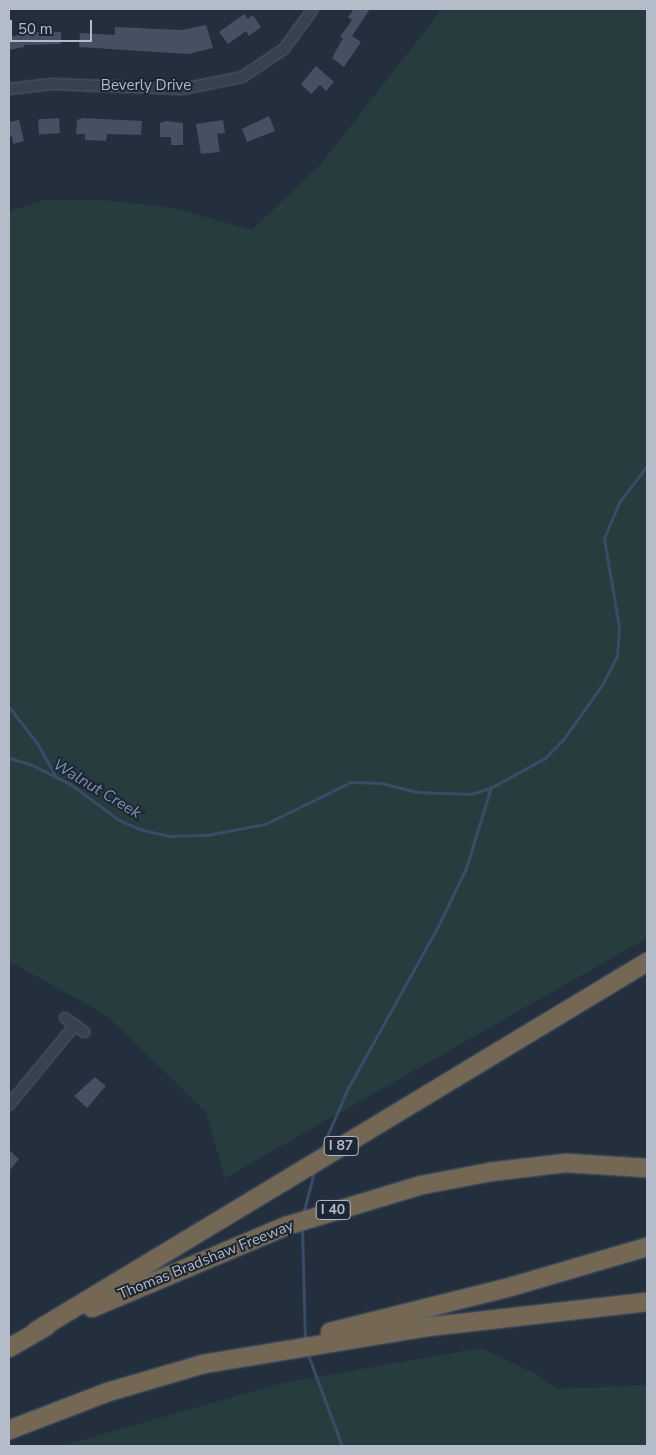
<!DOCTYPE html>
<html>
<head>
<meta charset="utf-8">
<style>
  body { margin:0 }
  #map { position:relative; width:656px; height:1455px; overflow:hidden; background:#242f3e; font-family:"Nunito Sans",sans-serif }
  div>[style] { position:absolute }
  .green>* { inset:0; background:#263c3f }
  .stream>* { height:3px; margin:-1.5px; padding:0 1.5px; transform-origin:1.5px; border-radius:1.5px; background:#394c67 }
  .building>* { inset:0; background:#455162; transform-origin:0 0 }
  .roads { filter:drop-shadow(0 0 1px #565f6c) drop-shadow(0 0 1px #565f6c) }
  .minor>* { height:10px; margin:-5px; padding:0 5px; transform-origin:5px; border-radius:5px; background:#38414e }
  .motorway>* { height:18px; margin:-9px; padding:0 9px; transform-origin:9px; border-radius:9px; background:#746855 }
  span { translate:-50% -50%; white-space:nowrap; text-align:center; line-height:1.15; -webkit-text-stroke:4px #1d2633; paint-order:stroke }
  .shield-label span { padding:1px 4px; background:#1d2633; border:1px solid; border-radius:4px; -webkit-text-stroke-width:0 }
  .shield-label { font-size:14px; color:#b4bcc9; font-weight:700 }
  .street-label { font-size:15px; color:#b4bcc9 }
  .water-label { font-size:16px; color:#7c92b1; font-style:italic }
  .frame { position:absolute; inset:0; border:10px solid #b4bcc9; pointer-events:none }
  .scale { position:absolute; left:10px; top:20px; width:82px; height:22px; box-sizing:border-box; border:2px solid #b4bcc9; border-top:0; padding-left:6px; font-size:15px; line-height:18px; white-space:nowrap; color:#b4bcc9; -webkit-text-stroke:4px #1d2633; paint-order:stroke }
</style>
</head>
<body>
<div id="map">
  <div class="green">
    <i style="clip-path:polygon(442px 9px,647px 9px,647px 938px,225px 1178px,206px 1112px,106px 1015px,9px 961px,9px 212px,44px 200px,103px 200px,173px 208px,252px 230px,321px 164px)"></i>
    <i style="clip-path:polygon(481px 1348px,538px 1375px,557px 1389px,647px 1385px,647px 1446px,61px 1446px,282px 1383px)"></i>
  </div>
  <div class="stream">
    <i style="left:9px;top:707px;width:46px;rotate:52.1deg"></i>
    <i style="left:37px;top:743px;width:38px;rotate:61deg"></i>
    <i style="left:9px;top:758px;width:22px;rotate:16deg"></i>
    <i style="left:30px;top:764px;width:45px;rotate:26.6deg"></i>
    <i style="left:70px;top:784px;width:61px;rotate:36.3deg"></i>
    <i style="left:119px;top:820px;width:22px;rotate:24deg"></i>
    <i style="left:139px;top:829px;width:31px;rotate:13deg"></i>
    <i style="left:169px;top:836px;width:38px;rotate:-2deg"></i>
    <i style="left:207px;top:835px;width:59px;rotate:-10.7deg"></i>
    <i style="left:265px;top:824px;width:96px;rotate:-26deg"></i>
    <i style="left:351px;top:782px;width:30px;rotate:2deg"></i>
    <i style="left:381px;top:783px;width:37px;rotate:14deg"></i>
    <i style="left:417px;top:792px;width:54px;rotate:2.1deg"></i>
    <i style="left:471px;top:794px;width:22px;rotate:-18deg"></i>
    <i style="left:492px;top:787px;width:60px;rotate:-28.7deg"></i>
    <i style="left:545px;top:758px;width:29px;rotate:-46deg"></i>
    <i style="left:565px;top:737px;width:64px;rotate:-54.6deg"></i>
    <i style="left:602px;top:685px;width:33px;rotate:-63deg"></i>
    <i style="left:617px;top:656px;width:29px;rotate:-86deg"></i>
    <i style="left:619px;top:627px;width:90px;rotate:-99.6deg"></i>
    <i style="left:604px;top:538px;width:39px;rotate:-67deg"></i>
    <i style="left:619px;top:502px;width:46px;rotate:-52.1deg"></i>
    <i style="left:320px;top:1152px;width:70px;rotate:-66.4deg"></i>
    <i style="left:348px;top:1088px;width:185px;rotate:-60.9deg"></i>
    <i style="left:438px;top:926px;width:64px;rotate:-64.2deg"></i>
    <i style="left:466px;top:868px;width:85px;rotate:-72.8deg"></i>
    <i style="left:303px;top:1214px;width:43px;rotate:-75.3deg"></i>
    <i style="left:302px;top:1228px;width:113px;rotate:88.5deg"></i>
    <i style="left:307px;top:1352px;width:100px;rotate:69.6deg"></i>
  </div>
  <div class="building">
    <i style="clip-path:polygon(354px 9px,370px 9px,352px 36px,361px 42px,344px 67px,332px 58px,343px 38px,340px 37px,352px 20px,348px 17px)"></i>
    <i style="clip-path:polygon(244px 14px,248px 19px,253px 15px,261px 27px,249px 36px,246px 31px,228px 44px,219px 32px)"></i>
    <i style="clip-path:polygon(206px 25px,213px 48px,188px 54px,79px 47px,80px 33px,115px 35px,115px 27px,182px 30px)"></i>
    <i style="clip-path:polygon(33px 32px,61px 32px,61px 44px,24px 45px,24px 47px,9px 50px,9px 37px)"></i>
    <i style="clip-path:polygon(316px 66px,334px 82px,326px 91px,320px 85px,311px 94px,301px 84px)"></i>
    <i style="clip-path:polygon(269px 116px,275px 131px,247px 142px,242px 129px)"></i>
    <i style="left:59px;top:118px;width:15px;height:21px;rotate:86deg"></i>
    <i style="clip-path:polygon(83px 118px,142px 121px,141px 135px,107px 134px,106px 141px,85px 140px,85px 134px,76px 134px,77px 120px)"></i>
    <i style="clip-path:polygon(19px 120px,24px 141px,13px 144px,12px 136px,9px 137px,9px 122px)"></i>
    <i style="clip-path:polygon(223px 120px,225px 133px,217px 134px,220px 152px,201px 154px,196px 124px)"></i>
    <i style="clip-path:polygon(166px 121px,183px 123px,183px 145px,171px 145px,171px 137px,160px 137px,160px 123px)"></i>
    <i style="clip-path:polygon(95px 1077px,106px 1086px,87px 1108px,74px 1096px)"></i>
    <i style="clip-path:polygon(9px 1150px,19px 1159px,9px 1171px)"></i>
  </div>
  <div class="roads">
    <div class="minor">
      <i style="left:9px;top:89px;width:43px;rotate:-6.6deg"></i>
      <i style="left:52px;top:84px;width:130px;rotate:2.2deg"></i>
      <i style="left:182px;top:89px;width:61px;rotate:-11.3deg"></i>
      <i style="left:242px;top:77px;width:50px;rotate:-33.7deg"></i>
      <i style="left:284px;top:49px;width:49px;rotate:-54.1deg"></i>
      <i style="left:65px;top:1018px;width:24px;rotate:36deg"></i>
      <i style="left:9px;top:1105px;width:104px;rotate:-50.5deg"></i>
    </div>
    <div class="motorway">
      <i style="left:92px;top:1308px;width:211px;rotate:-22.9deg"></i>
      <i style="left:286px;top:1226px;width:142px;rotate:-16.8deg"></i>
      <i style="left:422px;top:1185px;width:69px;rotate:-10.8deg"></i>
      <i style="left:490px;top:1172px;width:77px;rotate:-6.8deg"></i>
      <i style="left:566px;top:1163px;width:81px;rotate:3.5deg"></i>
      <i style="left:36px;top:1331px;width:714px;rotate:-31.13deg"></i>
      <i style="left:330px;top:1332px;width:186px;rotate:-14deg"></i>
      <i style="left:510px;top:1287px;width:143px;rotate:-16.3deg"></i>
      <i style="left:9px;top:1348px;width:44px;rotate:-30.1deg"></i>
      <i style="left:9px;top:1430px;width:106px;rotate:-21deg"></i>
      <i style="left:108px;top:1392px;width:100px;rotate:-16.3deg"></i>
      <i style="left:204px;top:1364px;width:226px;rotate:-9.4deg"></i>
      <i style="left:427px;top:1327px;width:221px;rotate:-6.5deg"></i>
    </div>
  </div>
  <div class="shield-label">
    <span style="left:341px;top:1146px">I 87</span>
    <span style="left:333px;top:1210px">I 40</span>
  </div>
  <div class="street-label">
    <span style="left:146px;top:86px">Beverly Drive</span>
    <span style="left:206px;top:1260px;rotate:-22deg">Thomas Bradshaw Freeway</span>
  </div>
  <div class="water-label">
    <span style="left:97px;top:789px;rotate:31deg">Walnut Creek</span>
  </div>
  <div class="frame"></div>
  <div class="scale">50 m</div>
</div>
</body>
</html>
